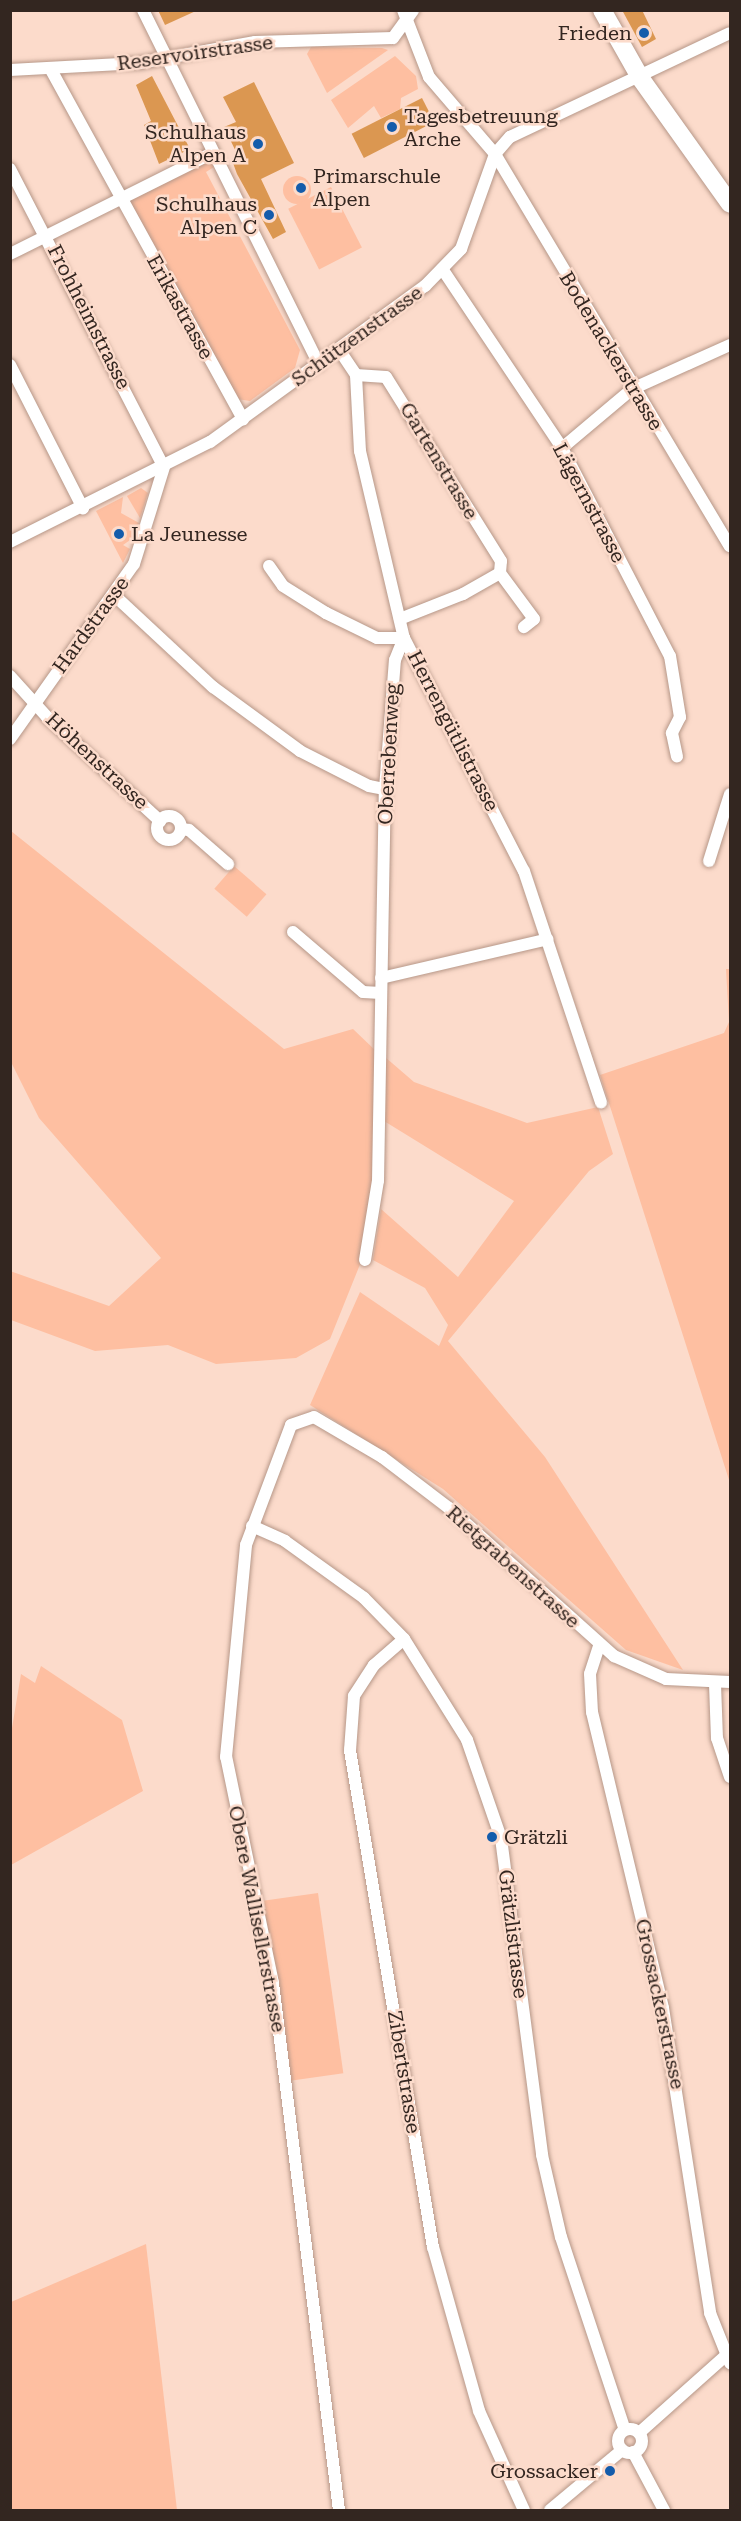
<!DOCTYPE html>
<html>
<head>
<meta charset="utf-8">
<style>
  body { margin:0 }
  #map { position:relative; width:741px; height:2521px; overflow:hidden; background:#fcdbcb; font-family:"Roboto Serif",serif }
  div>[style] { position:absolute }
  .green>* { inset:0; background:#febfa1; transform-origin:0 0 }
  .round { border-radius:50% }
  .building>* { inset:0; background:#db9751; transform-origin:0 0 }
  .roads { filter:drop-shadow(0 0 2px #b69788) drop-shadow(0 0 2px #b69788) }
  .street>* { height:12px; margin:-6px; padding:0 6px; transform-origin:6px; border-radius:6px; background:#fff }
  .street>.ring { margin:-6px; padding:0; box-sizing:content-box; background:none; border:12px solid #fff; border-radius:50% }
  .secondary>* { height:18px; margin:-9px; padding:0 9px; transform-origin:9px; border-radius:9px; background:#fff }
  .dots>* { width:16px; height:16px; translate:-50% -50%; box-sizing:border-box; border:3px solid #fcdbcb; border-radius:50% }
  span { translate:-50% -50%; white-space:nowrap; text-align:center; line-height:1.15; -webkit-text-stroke:5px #fcdbcb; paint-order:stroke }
  .poi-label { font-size:20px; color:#332620 }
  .right { translate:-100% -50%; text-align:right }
  .left { translate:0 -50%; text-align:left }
  .street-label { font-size:20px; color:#332620 }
  .frame { position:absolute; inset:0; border:12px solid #332620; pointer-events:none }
</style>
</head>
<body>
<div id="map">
  <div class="green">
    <i style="clip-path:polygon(311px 47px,382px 48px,388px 50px,327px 93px,307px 54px)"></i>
    <i style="clip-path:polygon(395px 56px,416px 76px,418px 89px,401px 98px,400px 109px,381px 118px,374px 106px,348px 128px,331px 100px)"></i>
    <i style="clip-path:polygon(210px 160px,214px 167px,206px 172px,300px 350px,295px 368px,250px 401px,237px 399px,130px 201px)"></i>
    <i class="round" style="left:283px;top:176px;width:28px;height:28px"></i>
    <i style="left:331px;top:187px;width:68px;height:48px;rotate:63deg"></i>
    <i style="clip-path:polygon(141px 488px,148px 493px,140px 518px,127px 496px)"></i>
    <i style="clip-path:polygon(123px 497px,121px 513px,139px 523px,133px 538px,123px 545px,130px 549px,123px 563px,96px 511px)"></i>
    <i style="clip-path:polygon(11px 831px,284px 1049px,353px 1029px,376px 1051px,375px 1176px,363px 1257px,330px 1339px,296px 1358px,216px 1364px,168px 1345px,95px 1351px,11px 1320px,10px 1271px,109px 1306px,161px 1258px,39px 1118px,11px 1062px)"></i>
    <i style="left:234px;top:866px;width:43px;height:30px;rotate:41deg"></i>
    <i style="clip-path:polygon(726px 969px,730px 969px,730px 1483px,600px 1075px,724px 1033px,729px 1022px)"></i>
    <i style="clip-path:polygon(385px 1057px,414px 1082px,527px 1123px,598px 1107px,613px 1154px,589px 1171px,448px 1341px,545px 1457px,683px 1670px,626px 1650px,443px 1489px,310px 1405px,360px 1292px,439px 1346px,448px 1325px,425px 1288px,373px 1260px,381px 1209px,458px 1277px,514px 1201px,384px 1121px)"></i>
    <i style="clip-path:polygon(41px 1666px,122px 1720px,143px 1791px,11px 1865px,11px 1734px,21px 1674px,35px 1683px)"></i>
    <i style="left:318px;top:1893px;width:182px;height:57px;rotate:82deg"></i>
    <i style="clip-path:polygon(146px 2244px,177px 2510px,11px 2510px,11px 2302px)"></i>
  </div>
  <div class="building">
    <i style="clip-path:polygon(158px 10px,198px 10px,165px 25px)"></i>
    <i style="clip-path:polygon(622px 10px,642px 10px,656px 39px,642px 47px)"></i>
    <i style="clip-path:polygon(152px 76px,190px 149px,159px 164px,144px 125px,151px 121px,136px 85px)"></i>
    <i style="clip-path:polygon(254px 82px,294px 163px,261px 179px,286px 232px,273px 239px,237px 174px,233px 163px,240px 160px,224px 127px,236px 122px,223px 97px)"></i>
    <i style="left:422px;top:98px;width:27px;height:79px;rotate:63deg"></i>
  </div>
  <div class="roads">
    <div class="street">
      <i style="left:143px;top:10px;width:396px;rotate:63.6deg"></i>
      <i style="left:403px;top:10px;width:72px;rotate:68.8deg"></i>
      <i style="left:429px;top:77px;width:101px;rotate:49.4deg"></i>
      <i style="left:495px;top:154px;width:457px;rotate:59.1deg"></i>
      <i style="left:50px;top:68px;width:401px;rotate:61.2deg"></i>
      <i style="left:10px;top:70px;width:129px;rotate:-3.1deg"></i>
      <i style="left:139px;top:63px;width:118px;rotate:-10.3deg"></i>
      <i style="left:255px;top:42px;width:138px;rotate:-1.7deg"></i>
      <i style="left:393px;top:38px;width:34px;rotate:-54deg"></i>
      <i style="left:10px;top:169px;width:335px;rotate:62.7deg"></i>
      <i style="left:10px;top:254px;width:227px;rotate:-26.5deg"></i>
      <i style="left:443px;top:270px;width:214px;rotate:56.2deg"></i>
      <i style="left:562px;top:448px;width:234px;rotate:62.6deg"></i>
      <i style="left:670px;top:656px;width:62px;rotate:80.7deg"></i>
      <i style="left:680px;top:717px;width:18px;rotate:117deg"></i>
      <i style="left:672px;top:733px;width:24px;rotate:78deg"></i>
      <i style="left:340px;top:351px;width:29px;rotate:56deg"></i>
      <i style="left:356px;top:375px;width:76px;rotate:87deg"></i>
      <i style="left:360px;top:451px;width:192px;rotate:76.8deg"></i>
      <i style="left:404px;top:638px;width:262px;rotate:62.8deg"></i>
      <i style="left:524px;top:871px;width:244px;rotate:71.6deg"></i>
      <i style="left:10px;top:365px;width:161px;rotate:63deg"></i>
      <i style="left:356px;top:375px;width:30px;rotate:4deg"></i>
      <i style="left:386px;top:377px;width:217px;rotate:58deg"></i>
      <i style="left:501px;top:561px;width:12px;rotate:95deg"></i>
      <i style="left:500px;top:573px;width:43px;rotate:150.4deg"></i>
      <i style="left:463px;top:594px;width:68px;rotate:158.4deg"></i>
      <i style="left:562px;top:448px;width:92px;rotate:-40.1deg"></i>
      <i style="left:632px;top:389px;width:107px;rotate:-24.2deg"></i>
      <i style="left:10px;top:542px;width:224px;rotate:-26.6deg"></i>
      <i style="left:210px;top:442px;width:266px;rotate:-36deg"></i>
      <i style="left:425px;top:286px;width:52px;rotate:-45.8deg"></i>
      <i style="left:461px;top:249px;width:101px;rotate:-70.3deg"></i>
      <i style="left:495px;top:154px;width:23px;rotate:-49deg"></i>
      <i style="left:510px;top:137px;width:243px;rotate:-25.3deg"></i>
      <i style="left:269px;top:566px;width:24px;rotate:55deg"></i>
      <i style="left:283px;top:586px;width:51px;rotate:32.1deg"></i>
      <i style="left:326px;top:613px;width:57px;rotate:26.1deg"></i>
      <i style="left:377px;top:638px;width:27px"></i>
      <i style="left:500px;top:573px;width:57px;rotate:53.5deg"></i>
      <i style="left:534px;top:619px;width:13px;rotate:141deg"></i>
      <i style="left:115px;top:596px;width:134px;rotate:42.9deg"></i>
      <i style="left:213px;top:687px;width:108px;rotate:36.3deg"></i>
      <i style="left:300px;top:751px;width:77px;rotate:26.9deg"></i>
      <i style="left:369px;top:786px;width:16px;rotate:11deg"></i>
      <i style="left:10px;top:676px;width:55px;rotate:47.9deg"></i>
      <i style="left:47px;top:717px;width:154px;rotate:42.6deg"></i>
      <i style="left:10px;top:739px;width:214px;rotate:-54.7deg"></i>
      <i style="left:134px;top:564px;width:102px;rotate:-72.8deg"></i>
      <i class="ring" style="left:157px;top:816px;width:12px;height:12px"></i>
      <i style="left:181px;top:829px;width:8px;rotate:7deg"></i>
      <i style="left:189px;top:830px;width:52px;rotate:41.1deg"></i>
      <i style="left:709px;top:861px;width:70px;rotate:-72.6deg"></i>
      <i style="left:293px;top:932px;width:92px;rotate:40.6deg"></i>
      <i style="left:363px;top:992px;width:18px;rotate:3deg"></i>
      <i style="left:381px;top:978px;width:171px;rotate:-13.1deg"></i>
      <i style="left:365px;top:1260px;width:80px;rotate:-80.7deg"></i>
      <i style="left:378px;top:1181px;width:392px;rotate:-89deg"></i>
      <i style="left:385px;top:789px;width:129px;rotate:-85.6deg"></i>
      <i style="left:395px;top:660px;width:24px;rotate:-68deg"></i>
      <i style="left:252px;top:1526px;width:36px;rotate:24deg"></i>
      <i style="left:285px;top:1541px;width:97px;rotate:35.8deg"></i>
      <i style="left:364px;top:1598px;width:57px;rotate:45.7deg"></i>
      <i style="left:404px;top:1639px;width:119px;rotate:58deg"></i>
      <i style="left:467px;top:1740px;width:104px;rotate:70.9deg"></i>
      <i style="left:501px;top:1838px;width:320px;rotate:82.6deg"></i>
      <i style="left:542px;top:2155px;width:84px;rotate:77deg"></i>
      <i style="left:561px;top:2237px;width:203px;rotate:71.7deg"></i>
      <i style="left:404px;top:1639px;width:40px;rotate:139deg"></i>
      <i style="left:374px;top:1665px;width:37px;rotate:123deg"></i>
      <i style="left:354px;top:1696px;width:54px;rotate:94.2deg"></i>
      <i style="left:350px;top:1750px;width:504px;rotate:80.52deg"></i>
      <i style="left:433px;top:2247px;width:170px;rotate:74.3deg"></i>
      <i style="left:479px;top:2411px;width:109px;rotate:65.6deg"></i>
      <i style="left:599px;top:1646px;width:29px;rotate:108deg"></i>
      <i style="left:590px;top:1674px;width:38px;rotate:87deg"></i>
      <i style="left:592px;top:1712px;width:304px;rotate:76.5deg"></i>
      <i style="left:663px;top:2008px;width:309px;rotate:81.2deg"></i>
      <i style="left:710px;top:2313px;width:54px;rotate:68.2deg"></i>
      <i style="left:715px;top:1684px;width:54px;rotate:87.9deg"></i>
      <i style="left:717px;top:1738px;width:41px;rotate:71.6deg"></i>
      <i class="ring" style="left:618px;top:2429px;width:12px;height:12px"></i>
      <i style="left:639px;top:2433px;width:122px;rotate:-41.7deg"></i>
      <i style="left:633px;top:2452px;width:66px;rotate:61.9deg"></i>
      <i style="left:339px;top:2510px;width:531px;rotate:-97.14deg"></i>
      <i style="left:273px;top:1983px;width:231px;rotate:-101.7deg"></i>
      <i style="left:226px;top:1757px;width:213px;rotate:-84.6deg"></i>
      <i style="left:246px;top:1545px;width:128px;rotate:-69.4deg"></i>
      <i style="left:291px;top:1425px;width:24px;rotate:-19deg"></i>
      <i style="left:314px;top:1417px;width:79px;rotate:30.5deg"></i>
      <i style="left:382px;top:1457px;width:84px;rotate:37.3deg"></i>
      <i style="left:449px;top:1508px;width:222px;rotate:41.9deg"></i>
      <i style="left:614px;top:1656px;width:57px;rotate:23.9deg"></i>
      <i style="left:666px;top:1679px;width:64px;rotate:2.7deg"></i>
      <i style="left:550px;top:2510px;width:94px;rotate:-39.8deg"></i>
    </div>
    <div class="secondary">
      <i style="left:602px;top:10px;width:79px;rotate:60.5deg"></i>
      <i style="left:641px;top:79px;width:153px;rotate:54.5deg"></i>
    </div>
  </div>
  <div class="dots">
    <i style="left:644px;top:33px;background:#145cab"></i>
    <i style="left:392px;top:127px;background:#145cab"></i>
    <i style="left:258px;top:144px;background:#145cab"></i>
    <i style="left:301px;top:188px;background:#145cab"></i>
    <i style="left:269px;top:215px;background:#145cab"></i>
    <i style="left:119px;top:534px;background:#145cab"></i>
    <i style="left:492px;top:1837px;background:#145cab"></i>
    <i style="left:610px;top:2471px;background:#145cab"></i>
  </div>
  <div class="poi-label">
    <span class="right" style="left:632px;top:33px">Frieden</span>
    <span class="left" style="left:404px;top:128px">Tagesbetreuung<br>Arche</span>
    <span class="right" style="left:246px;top:144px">Schulhaus<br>Alpen A</span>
    <span class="left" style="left:313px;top:188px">Primarschule<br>Alpen</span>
    <span class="right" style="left:257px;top:216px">Schulhaus<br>Alpen C</span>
    <span class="left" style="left:131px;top:534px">La Jeunesse</span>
    <span class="left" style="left:504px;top:1837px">Grätzli</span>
    <span class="right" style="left:598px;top:2471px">Grossacker</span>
  </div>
  <div class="street-label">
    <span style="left:195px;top:53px;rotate:-8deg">Reservoirstrasse</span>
    <span style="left:180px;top:307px;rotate:61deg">Erikastrasse</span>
    <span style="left:89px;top:317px;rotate:63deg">Frohheimstrasse</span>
    <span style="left:357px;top:336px;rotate:-36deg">Schützenstrasse</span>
    <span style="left:611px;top:351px;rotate:59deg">Bodenackerstrasse</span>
    <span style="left:439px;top:461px;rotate:59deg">Gartenstrasse</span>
    <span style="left:589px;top:503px;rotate:62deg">Lägernstrasse</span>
    <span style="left:91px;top:625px;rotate:-54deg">Hardstrasse</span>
    <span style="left:453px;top:731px;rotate:63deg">Herrengütlistrasse</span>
    <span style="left:389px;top:754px;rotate:-87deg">Oberrebenweg</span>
    <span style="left:97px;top:761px;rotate:43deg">Höhenstrasse</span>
    <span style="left:513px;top:1567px;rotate:42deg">Rietgrabenstrasse</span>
    <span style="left:257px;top:1919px;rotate:79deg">Obere Wallisellerstrasse</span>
    <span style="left:513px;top:1934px;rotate:83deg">Grätzlistrasse</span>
    <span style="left:660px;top:2004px;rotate:78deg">Grossackerstrasse</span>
    <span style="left:404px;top:2072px;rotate:81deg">Zibertstrasse</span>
  </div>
  <div class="frame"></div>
</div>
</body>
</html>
